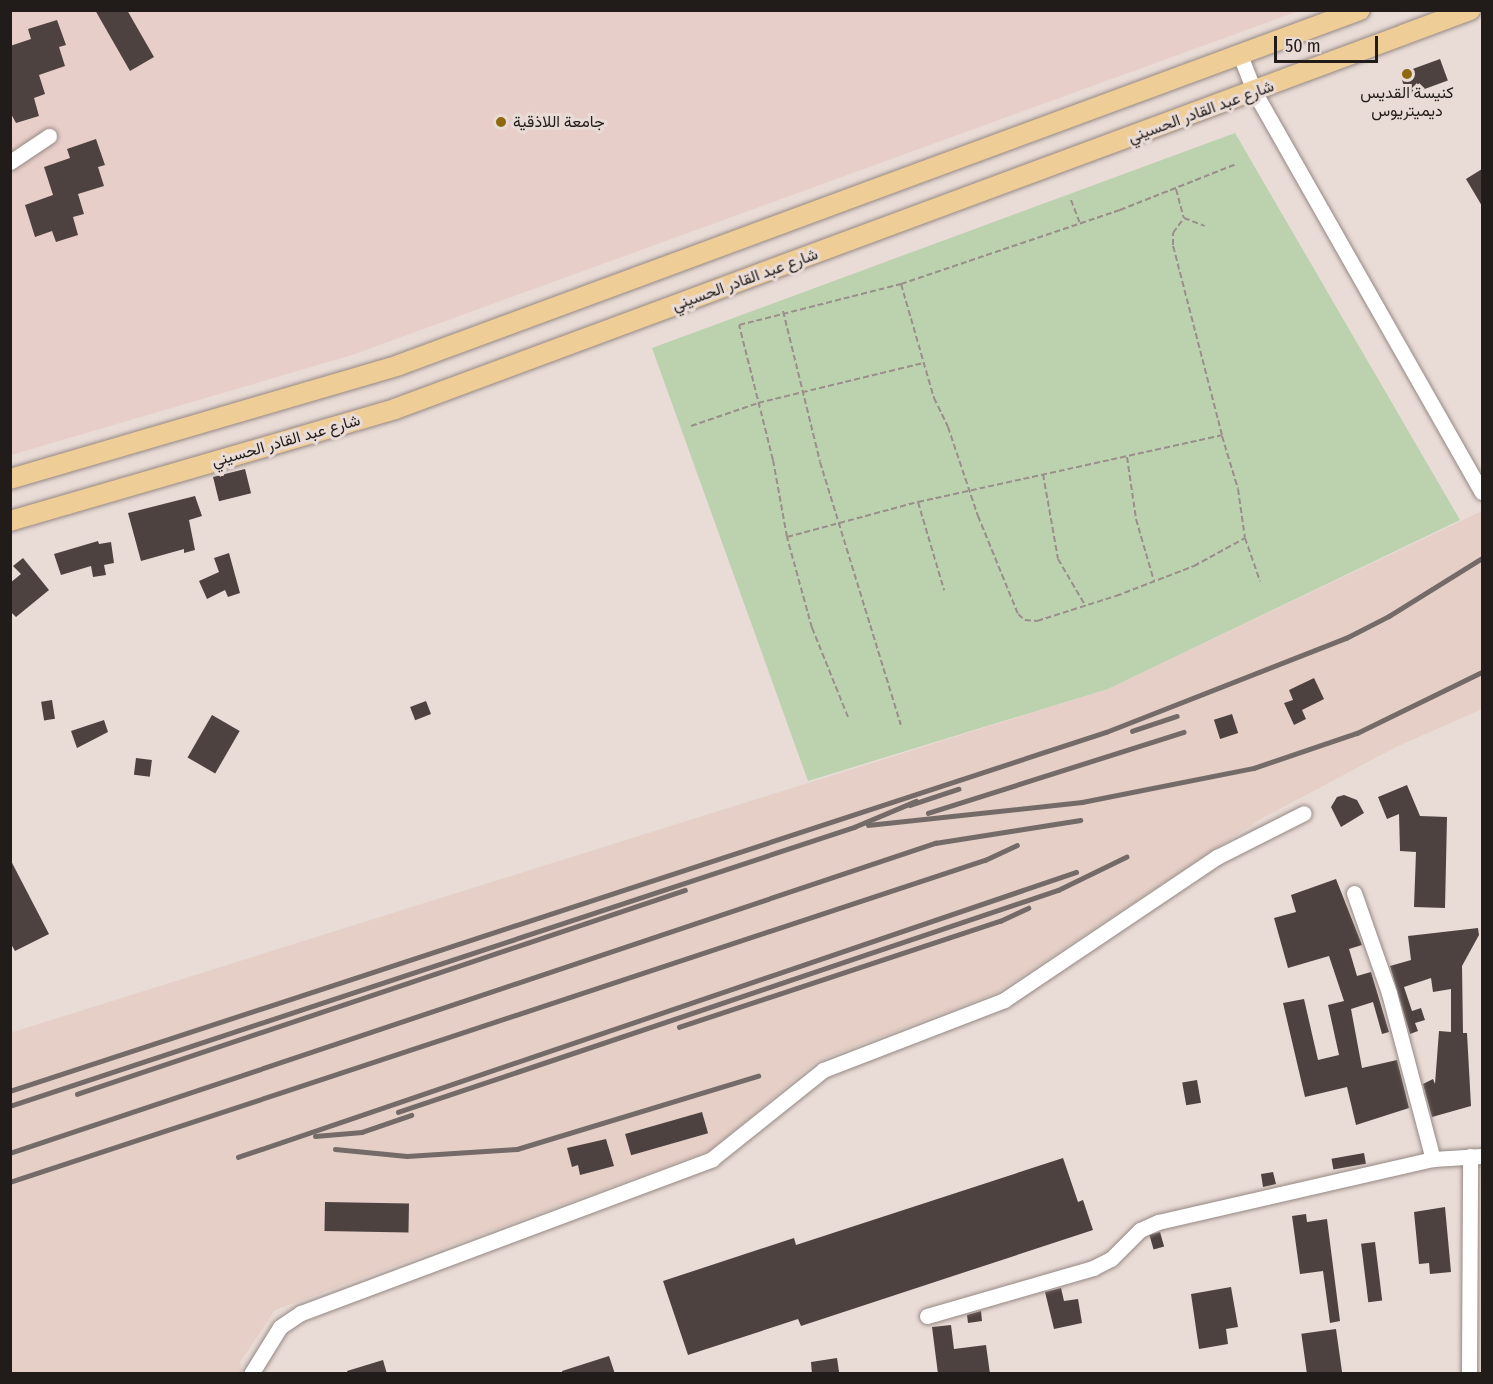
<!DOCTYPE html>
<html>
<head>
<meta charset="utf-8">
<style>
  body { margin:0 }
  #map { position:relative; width:1493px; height:1384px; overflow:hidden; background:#e9dbd6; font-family:"Fira Sans Condensed",Vazirmatn,sans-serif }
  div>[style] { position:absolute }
  .built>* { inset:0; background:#e5cfc7 }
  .education>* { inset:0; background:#e8cec9 }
  .green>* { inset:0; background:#bcd2ae }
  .building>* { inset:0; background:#4e4240; transform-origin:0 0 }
  .path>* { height:2px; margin-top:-1px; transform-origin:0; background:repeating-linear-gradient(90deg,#998e8b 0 6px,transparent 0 9px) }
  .roads { filter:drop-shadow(0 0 2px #958883) drop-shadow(0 0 2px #958883) }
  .minor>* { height:15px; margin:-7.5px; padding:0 7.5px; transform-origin:7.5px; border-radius:7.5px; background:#fff }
  .major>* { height:20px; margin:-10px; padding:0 10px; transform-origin:10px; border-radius:10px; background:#efcd96 }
  .rail>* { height:4.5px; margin:-2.25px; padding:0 2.25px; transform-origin:2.25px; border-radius:2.25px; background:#746b68 }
  .dots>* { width:16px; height:16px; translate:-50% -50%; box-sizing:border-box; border:3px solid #e9dbd6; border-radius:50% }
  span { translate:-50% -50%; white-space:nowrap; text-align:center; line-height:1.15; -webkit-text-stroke:6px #e9dbd6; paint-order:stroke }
  .poi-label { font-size:16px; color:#211c1a }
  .left { translate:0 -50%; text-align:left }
  .street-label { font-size:16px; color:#211c1a }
  .frame { position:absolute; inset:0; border:12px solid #211c1a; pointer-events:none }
  .scale { position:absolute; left:1274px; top:36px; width:104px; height:27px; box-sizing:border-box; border:3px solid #211c1a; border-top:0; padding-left:8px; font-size:18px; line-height:21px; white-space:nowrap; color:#211c1a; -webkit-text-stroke:4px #e9dbd6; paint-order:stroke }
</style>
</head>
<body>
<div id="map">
  <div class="built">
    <i style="clip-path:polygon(1482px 511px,1482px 709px,1396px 747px,1259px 820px,996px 993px,817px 1061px,711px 1150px,275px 1310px,240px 1362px,242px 1373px,11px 1373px,10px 1033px,1108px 689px)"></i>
  </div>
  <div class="education">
    <i style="clip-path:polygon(11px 11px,1299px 11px,352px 355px,11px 455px)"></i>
  </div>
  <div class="green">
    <i style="clip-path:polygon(1235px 133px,1460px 520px,1108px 689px,808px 781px,652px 348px)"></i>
  </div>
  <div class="building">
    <i style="clip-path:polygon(95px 10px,127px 10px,154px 57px,130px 71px)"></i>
    <i style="clip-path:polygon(57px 20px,66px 45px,59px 47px,65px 66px,39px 75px,45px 94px,34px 98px,39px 116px,16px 123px,10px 112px,10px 46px,31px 39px,28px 29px)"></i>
    <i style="left:1440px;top:59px;width:23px;height:43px;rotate:70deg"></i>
    <i style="clip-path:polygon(96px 139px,105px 165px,98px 167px,104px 186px,78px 194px,84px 214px,73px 217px,78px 235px,56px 242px,52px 231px,35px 237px,25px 205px,53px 195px,44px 167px,70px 158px,67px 149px)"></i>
    <i style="clip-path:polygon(1482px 169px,1482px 206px,1466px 179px)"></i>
    <i style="left:245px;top:469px;width:25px;height:33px;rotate:76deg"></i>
    <i style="clip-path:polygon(195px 496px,202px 516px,189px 520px,195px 550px,184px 553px,184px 549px,141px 561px,128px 513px)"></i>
    <i style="clip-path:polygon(98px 541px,99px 544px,111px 542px,114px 563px,104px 565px,106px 575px,93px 577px,91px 566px,61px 575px,54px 554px)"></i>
    <i style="clip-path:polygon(229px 553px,240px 593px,228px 597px,225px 590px,207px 599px,199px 581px,219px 572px,214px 558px)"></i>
    <i style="clip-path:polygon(23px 558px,49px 590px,16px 617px,10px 611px,10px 583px,21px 574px,13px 566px)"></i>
    <i style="clip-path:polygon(1314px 678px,1324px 699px,1302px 710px,1306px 719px,1294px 725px,1284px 703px,1293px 700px,1289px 690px)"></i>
    <i style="left:52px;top:700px;width:19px;height:11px;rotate:81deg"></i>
    <i style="left:426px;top:701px;width:14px;height:17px;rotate:69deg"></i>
    <i style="left:1232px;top:714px;width:20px;height:19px;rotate:72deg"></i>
    <i style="left:212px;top:715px;width:32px;height:49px;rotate:30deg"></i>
    <i style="clip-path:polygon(104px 720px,108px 732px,77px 748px,71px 731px)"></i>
    <i style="left:136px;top:758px;width:16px;height:17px;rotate:7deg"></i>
    <i style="clip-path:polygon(1407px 785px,1420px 816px,1447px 817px,1445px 908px,1414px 907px,1416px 852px,1400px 851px,1399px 814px,1387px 819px,1378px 797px)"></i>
    <i style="clip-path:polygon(1344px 795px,1357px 800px,1364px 813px,1341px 827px,1331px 807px,1337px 797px)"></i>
    <i style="clip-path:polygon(10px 859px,49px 934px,15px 951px,10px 942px)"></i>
    <i style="clip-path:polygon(1336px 879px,1362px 945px,1349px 949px,1357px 976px,1371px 972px,1389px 1032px,1382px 1034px,1373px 1002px,1351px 1009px,1362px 1068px,1397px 1060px,1409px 1108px,1356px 1125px,1347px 1087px,1305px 1097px,1283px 1003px,1304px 999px,1318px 1060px,1339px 1055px,1328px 1005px,1344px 1001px,1329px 956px,1288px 968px,1274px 918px,1296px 912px,1291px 895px)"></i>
    <i style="clip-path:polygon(1478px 928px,1479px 935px,1462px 966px,1463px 1033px,1467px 1033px,1471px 1106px,1432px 1117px,1423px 1084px,1433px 1079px,1435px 1084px,1439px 1031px,1451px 1032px,1451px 989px,1433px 992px,1431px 978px,1404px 987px,1412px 1011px,1421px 1008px,1425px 1020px,1415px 1023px,1418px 1031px,1410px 1034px,1390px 966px,1411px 960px,1408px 936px)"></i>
    <i style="left:1197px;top:1080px;width:23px;height:15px;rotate:80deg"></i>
    <i style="left:702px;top:1112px;width:22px;height:80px;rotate:74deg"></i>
    <i style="clip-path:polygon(606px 1139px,614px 1166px,580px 1175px,578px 1165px,572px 1167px,567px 1148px)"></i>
    <i style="left:1364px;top:1153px;width:11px;height:33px;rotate:80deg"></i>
    <i style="clip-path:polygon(1063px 1158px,1078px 1202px,1083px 1200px,1093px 1230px,801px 1326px,798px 1319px,688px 1355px,663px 1281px,794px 1238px,796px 1245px)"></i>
    <i style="clip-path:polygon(1273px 1172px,1276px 1184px,1263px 1187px,1261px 1174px)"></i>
    <i style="left:325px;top:1202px;width:84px;height:29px;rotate:1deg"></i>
    <i style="clip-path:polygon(1445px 1207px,1451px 1272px,1430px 1274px,1429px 1263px,1419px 1264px,1414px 1212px)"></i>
    <i style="clip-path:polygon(1306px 1214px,1307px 1222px,1327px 1219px,1340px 1321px,1330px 1323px,1323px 1271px,1300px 1274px,1292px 1216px)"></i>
    <i style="left:1160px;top:1232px;width:15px;height:11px;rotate:74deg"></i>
    <i style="left:1375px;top:1242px;width:59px;height:14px;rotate:83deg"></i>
    <i style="clip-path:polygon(1231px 1287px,1238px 1327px,1226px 1329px,1228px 1344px,1199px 1349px,1191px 1294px)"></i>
    <i style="clip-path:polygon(1061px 1288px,1064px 1301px,1078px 1299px,1082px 1323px,1054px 1329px,1045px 1292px)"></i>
    <i style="clip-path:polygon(981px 1311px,982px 1321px,968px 1323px,967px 1315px)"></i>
    <i style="clip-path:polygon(951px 1325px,954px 1349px,986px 1345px,990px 1374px,938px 1374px,932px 1327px)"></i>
    <i style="left:1336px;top:1329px;width:45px;height:35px;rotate:82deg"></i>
    <i style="clip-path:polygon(609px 1356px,615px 1374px,563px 1374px,562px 1371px)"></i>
    <i style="clip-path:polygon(837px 1358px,839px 1372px,812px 1374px,811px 1362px)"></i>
    <i style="clip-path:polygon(383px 1360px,387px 1374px,348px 1374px,347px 1371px)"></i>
  </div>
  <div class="path">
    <i style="left:1176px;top:189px;width:30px;rotate:75deg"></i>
    <i style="left:1071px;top:200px;width:25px;rotate:69deg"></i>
    <i style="left:901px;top:284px;width:119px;rotate:73.9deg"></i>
    <i style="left:934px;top:398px;width:32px;rotate:64deg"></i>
    <i style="left:948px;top:427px;width:94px;rotate:71.4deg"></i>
    <i style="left:978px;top:516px;width:106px;rotate:67.8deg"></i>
    <i style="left:1018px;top:614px;width:9px;rotate:41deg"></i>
    <i style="left:1025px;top:620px;width:12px;rotate:5deg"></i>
    <i style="left:1037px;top:621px;width:83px;rotate:-17.6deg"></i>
    <i style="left:1116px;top:596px;width:84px;rotate:-21deg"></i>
    <i style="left:1194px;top:566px;width:58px;rotate:-28.8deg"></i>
    <i style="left:783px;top:311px;width:155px;rotate:76.2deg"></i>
    <i style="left:820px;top:462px;width:275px;rotate:72.9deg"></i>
    <i style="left:691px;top:426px;width:71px;rotate:-18.9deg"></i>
    <i style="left:758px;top:403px;width:170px;rotate:-13.6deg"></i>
    <i style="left:1222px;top:436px;width:55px;rotate:73.2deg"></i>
    <i style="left:1238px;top:489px;width:49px;rotate:81.9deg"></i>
    <i style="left:1245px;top:538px;width:46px;rotate:70.8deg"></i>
    <i style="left:1127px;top:457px;width:63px;rotate:81.7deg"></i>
    <i style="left:1136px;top:519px;width:65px;rotate:73.8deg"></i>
    <i style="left:1043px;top:474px;width:86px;rotate:80deg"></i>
    <i style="left:1058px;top:559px;width:53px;rotate:59.6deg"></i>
    <i style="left:918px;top:502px;width:92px;rotate:73.5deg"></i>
    <i style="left:787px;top:537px;width:136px;rotate:-15deg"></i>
    <i style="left:918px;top:502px;width:311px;rotate:-12.4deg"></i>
    <i style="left:1222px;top:435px;width:196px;rotate:-104.5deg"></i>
    <i style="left:1173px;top:245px;width:12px;rotate:-90deg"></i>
    <i style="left:1173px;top:233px;width:19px;rotate:-54deg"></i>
    <i style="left:1184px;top:218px;width:22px;rotate:21deg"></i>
    <i style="left:848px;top:717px;width:96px;rotate:-112deg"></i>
    <i style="left:812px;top:628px;width:94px;rotate:-105.4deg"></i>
    <i style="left:787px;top:537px;width:78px;rotate:-100.3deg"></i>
    <i style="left:773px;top:460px;width:139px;rotate:-104.1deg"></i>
    <i style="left:739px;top:325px;width:167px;rotate:-14.2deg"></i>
    <i style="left:901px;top:284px;width:231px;rotate:-18.7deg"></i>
    <i style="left:1120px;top:210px;width:125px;rotate:-21.6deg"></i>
  </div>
  <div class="roads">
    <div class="minor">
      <i style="left:1240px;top:55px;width:41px;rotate:68.5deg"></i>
      <i style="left:1255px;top:93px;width:459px;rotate:60.4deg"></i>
      <i style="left:10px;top:162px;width:47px;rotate:-33.7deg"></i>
      <i style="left:1354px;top:893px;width:106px;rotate:70.7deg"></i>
      <i style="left:1389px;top:993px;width:172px;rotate:75.2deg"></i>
      <i style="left:927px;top:1316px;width:173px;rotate:-16.1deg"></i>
      <i style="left:1093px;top:1268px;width:20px;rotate:-27deg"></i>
      <i style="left:1111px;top:1259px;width:41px;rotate:-45deg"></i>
      <i style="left:1140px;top:1230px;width:20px;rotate:-24deg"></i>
      <i style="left:1158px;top:1222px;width:282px;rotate:-12.9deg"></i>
      <i style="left:1433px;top:1159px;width:49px;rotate:-3.5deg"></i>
      <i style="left:251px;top:1374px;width:55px;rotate:-58.3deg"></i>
      <i style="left:280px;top:1327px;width:25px;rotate:-34deg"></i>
      <i style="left:301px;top:1313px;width:439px;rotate:-20.5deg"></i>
      <i style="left:712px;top:1159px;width:142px;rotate:-38.7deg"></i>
      <i style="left:823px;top:1070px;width:194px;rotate:-21.1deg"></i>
      <i style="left:1004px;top:1000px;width:257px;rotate:-33.9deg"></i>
      <i style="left:1217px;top:857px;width:97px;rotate:-26.8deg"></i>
      <i style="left:1469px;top:1374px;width:218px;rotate:-89.7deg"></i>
    </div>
    <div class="major">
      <i style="left:10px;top:479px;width:405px;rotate:-16.3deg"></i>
      <i style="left:399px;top:365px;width:1024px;rotate:-20.27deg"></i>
      <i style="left:10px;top:521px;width:401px;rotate:-16.2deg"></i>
      <i style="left:395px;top:409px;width:1147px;rotate:-20.36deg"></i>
    </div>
  </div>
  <div class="rail">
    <i style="left:1132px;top:731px;width:47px;rotate:-18.4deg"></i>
    <i style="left:910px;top:805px;width:51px;rotate:-18.4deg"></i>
    <i style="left:928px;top:813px;width:268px;rotate:-17.6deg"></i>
    <i style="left:868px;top:825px;width:215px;rotate:-6.1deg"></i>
    <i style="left:1082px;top:802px;width:175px;rotate:-11.2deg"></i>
    <i style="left:1254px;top:768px;width:109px;rotate:-18.8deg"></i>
    <i style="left:1357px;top:733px;width:139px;rotate:-26deg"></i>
    <i style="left:679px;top:1027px;width:338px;rotate:-18.3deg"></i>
    <i style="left:1000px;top:921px;width:31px;rotate:-25deg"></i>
    <i style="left:10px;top:1091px;width:1153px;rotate:-18.14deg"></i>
    <i style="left:1106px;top:732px;width:258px;rotate:-21.4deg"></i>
    <i style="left:1346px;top:638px;width:48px;rotate:-27.1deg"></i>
    <i style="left:1389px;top:616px;width:110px;rotate:-31.9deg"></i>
    <i style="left:77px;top:1094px;width:641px;rotate:-18.55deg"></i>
    <i style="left:10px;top:1106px;width:889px;rotate:-18.29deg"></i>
    <i style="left:854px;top:827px;width:67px;rotate:-22.8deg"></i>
    <i style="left:398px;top:1112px;width:696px;rotate:-18.59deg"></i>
    <i style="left:1058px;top:890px;width:76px;rotate:-25.9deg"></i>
    <i style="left:315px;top:1136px;width:47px;rotate:-4.9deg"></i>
    <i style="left:362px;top:1132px;width:52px;rotate:-19.1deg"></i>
    <i style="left:335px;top:1149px;width:72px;rotate:5.6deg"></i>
    <i style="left:407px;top:1156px;width:110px;rotate:-3.6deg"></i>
    <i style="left:517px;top:1149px;width:252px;rotate:-16.9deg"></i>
    <i style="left:10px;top:1153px;width:976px;rotate:-18.53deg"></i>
    <i style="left:935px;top:843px;width:147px;rotate:-9deg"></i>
    <i style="left:238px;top:1157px;width:885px;rotate:-18.78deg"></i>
    <i style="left:10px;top:1182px;width:1027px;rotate:-18.28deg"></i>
    <i style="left:985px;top:860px;width:35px;rotate:-25deg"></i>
  </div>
  <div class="dots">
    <i style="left:1407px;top:74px;background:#8f690e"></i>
    <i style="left:501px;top:122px;background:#8f690e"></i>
  </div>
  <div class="poi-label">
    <span style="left:1407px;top:102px">كنيسة القديس<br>ديميتريوس</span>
    <span class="left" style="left:513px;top:122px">جامعة اللاذقية</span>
  </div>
  <div class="street-label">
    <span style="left:1201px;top:112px;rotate:-20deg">شارع عبد القادر الحسيني</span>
    <span style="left:745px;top:280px;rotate:-20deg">شارع عبد القادر الحسيني</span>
    <span style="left:286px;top:441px;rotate:-16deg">شارع عبد القادر الحسيني</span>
  </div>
  <div class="frame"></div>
  <div class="scale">50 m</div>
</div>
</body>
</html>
